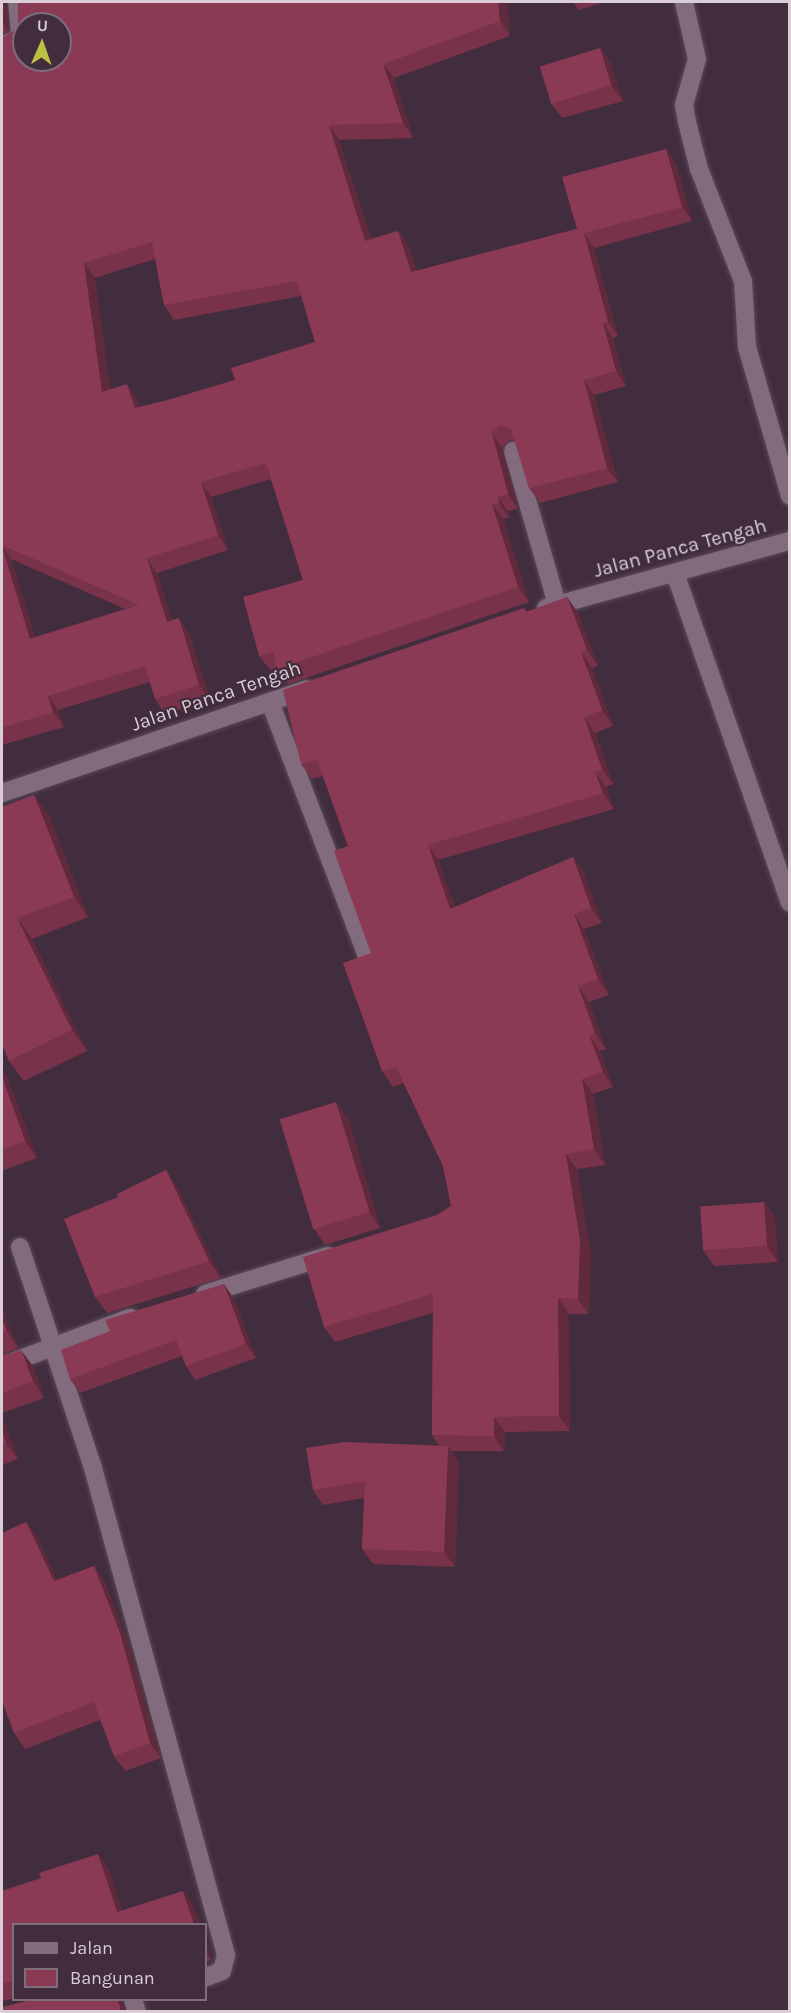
<!DOCTYPE html>
<html>
<head>
<meta charset="utf-8">
<style>
  body { margin:0 }
  #map { position:relative; width:791px; height:2013px; overflow:hidden; background:#412d3d; font-family:Karla,sans-serif }
  div>[style] { position:absolute }
  .roads { filter:drop-shadow(0 0 2px #594956) drop-shadow(0 0 2px #594956) }
  .street>* { height:18px; margin:-9px; padding:0 9px; transform-origin:9px; border-radius:9px; background:#826b7d }
  .wall>* { inset:0; background:#783249 }
  .shaded-wall>* { inset:0; background:#61293c }
  .building>* { inset:0; background:#8b3a55; transform-origin:0 0 }
  span { translate:-50% -50%; white-space:nowrap; text-align:center; line-height:1.15; -webkit-text-stroke:4.5px #412d3d; paint-order:stroke }
  .street-label { font-size:20px; color:#dacdd7 }
  .frame { position:absolute; inset:0; border:3px solid #dacdd7; pointer-events:none }
  .legend { position:absolute; left:12px; top:1923px; width:195px; height:78px; box-sizing:border-box; background:#412d3d; border:2px solid #7e6d7b; margin:0; padding:8px 10px; list-style:none; font-size:18px; color:#dacdd7 }
  .legend li { display:flex; align-items:center; gap:12px; height:30px }
  .legend b { width:30px; border:2px solid #7e6d7b }
  .north { position:absolute; left:12px; top:12px; width:60px; height:60px; box-sizing:border-box; background:#412d3d; border:2px solid #7e6d7b; border-radius:50%; rotate:2deg; font-size:16px; font-weight:700; line-height:24px; text-align:center; color:#dacdd7 }
  .north::after { content:''; display:block; margin:auto; width:21px; height:27px; background:#bbc044; clip-path:polygon(50% 0,100% 100%,50% 72%,0 100%) }
</style>
</head>
<body>
<div id="map">
  <div class="roads">
    <div class="street">
      <i style="left:684px;top:2px;width:58px;rotate:77.2deg"></i>
      <i style="left:697px;top:59px;width:48px;rotate:105.8deg"></i>
      <i style="left:684px;top:105px;width:17px;rotate:80deg"></i>
      <i style="left:687px;top:122px;width:49px;rotate:75.7deg"></i>
      <i style="left:699px;top:169px;width:120px;rotate:68.6deg"></i>
      <i style="left:743px;top:281px;width:66px;rotate:86.5deg"></i>
      <i style="left:747px;top:347px;width:155px;rotate:73.9deg"></i>
      <i style="left:2px;top:46px;width:17px;rotate:-24deg"></i>
      <i style="left:18px;top:39px;width:5px;rotate:-68deg"></i>
      <i style="left:20px;top:34px;width:32px;rotate:-95deg"></i>
      <i style="left:513px;top:451px;width:159px;rotate:74deg"></i>
      <i style="left:675px;top:573px;width:349px;rotate:70.8deg"></i>
      <i style="left:546px;top:608px;width:253px;rotate:-15.4deg"></i>
      <i style="left:270px;top:702px;width:275px;rotate:69.1deg"></i>
      <i style="left:2px;top:793px;width:322px;rotate:-18.8deg"></i>
      <i style="left:20px;top:1247px;width:233px;rotate:71.7deg"></i>
      <i style="left:93px;top:1468px;width:505px;rotate:74.72deg"></i>
      <i style="left:226px;top:1955px;width:16px;rotate:104deg"></i>
      <i style="left:222px;top:1971px;width:17px;rotate:159deg"></i>
      <i style="left:205px;top:1294px;width:129px;rotate:-17.2deg"></i>
      <i style="left:2px;top:1366px;width:137px;rotate:-20.6deg"></i>
      <i style="left:133px;top:2000px;width:13px;rotate:72deg"></i>
    </div>
  </div>
  <div class="wall">
    <i style="clip-path:polygon(2px 2px,8px 31px,2px 35px)"></i>
    <i style="clip-path:polygon(evenodd,507px 2px,510px 36px,394px 78px,413px 138px,339px 140px,371px 239px,398px 231px,409px 246px,417px 271px,577px 229px,666px 149px,676px 164px,692px 221px,594px 248px,618px 336px,613px 338px,626px 386px,594px 395px,618px 482px,540px 503px,529px 488px,515px 441px,510px 440px,502px 448px,518px 509px,508px 511px,509px 518px,503px 519px,529px 602px,288px 684px,277px 668px,270px 670px,259px 656px,303px 580px,271px 479px,211px 497px,228px 550px,157px 573px,172px 620px,189px 633px,210px 700px,165px 714px,155px 699px,150px 682px,58px 710px,64px 727px,2px 745px,2px 38px,507px 2px,155px 259px,164px 305px,174px 320px,301px 296px,315px 342px,235px 380px,168px 400px,140px 407px,137px 398px,110px 389px,95px 278px,155px 259px,507px 2px,11px 559px,125px 609px,35px 637px,11px 559px)"></i>
    <i style="clip-path:polygon(573px 2px,604px 2px,579px 10px)"></i>
    <i style="clip-path:polygon(600px 48px,611px 64px,623px 101px,562px 118px,550px 102px)"></i>
    <i style="clip-path:polygon(567px 597px,578px 613px,598px 666px,592px 668px,613px 726px,595px 733px,613px 784px,606px 787px,614px 809px,438px 860px,455px 907px,573px 857px,584px 873px,602px 923px,584px 929px,609px 995px,589px 1002px,606px 1049px,600px 1051px,613px 1087px,593px 1094px,605px 1165px,577px 1169px,591px 1255px,589px 1314px,569px 1314px,570px 1431px,505px 1432px,504px 1451px,451px 1451px,459px 1461px,455px 1567px,373px 1564px,362px 1549px,364px 1498px,323px 1505px,313px 1490px,439px 1446px,432px 1435px,433px 1313px,335px 1342px,324px 1327px,437px 1215px,451px 1206px,443px 1166px,404px 1083px,393px 1087px,382px 1071px,371px 953px,348px 846px,323px 776px,312px 779px,301px 764px,524px 608px,527px 612px)"></i>
    <i style="clip-path:polygon(34px 795px,49px 815px,88px 917px,32px 939px,87px 1051px,24px 1081px,9px 1061px,2px 807px)"></i>
    <i style="clip-path:polygon(2px 1070px,8px 1079px,37px 1158px,2px 1171px)"></i>
    <i style="clip-path:polygon(348px 1118px,380px 1228px,325px 1245px,314px 1229px)"></i>
    <i style="clip-path:polygon(166px 1170px,177px 1187px,221px 1278px,107px 1313px,95px 1297px,118px 1197px)"></i>
    <i style="clip-path:polygon(764px 1202px,775px 1218px,778px 1262px,714px 1266px,703px 1250px)"></i>
    <i style="clip-path:polygon(224px 1284px,234px 1299px,256px 1358px,195px 1380px,186px 1366px,182px 1356px,80px 1393px,70px 1379px,110px 1331px)"></i>
    <i style="clip-path:polygon(2px 1309px,18px 1348px,2px 1355px)"></i>
    <i style="clip-path:polygon(2px 1356px,33px 1366px,44px 1398px,2px 1413px)"></i>
    <i style="clip-path:polygon(2px 1415px,18px 1459px,2px 1465px)"></i>
    <i style="clip-path:polygon(26px 1522px,37px 1537px,57px 1580px,94px 1566px,105px 1582px,130px 1649px,161px 1758px,125px 1771px,114px 1756px,100px 1720px,25px 1749px,14px 1733px)"></i>
    <i style="clip-path:polygon(109px 1869px,122px 1910px,193px 1905px,14px 1924px,14px 1998px,4px 2001px,2px 1997px,2px 1891px)"></i>
    <i style="clip-path:polygon(206px 1943px,211px 1960px,206px 1962px)"></i>
  </div>
  <div class="shaded-wall">
    <i style="clip-path:polygon(2px 2px,7px 2px,8px 31px,2px 21px)"></i>
    <i style="clip-path:polygon(498px 2px,507px 2px,510px 36px,500px 21px)"></i>
    <i style="clip-path:polygon(600px 48px,611px 64px,623px 101px,611px 85px)"></i>
    <i style="clip-path:polygon(383px 64px,394px 78px,413px 138px,403px 123px)"></i>
    <i style="clip-path:polygon(329px 125px,339px 140px,376px 255px,365px 241px)"></i>
    <i style="clip-path:polygon(666px 149px,676px 164px,692px 221px,682px 207px)"></i>
    <i style="clip-path:polygon(398px 231px,409px 246px,422px 287px,411px 272px)"></i>
    <i style="clip-path:polygon(584px 233px,594px 248px,618px 336px,608px 322px)"></i>
    <i style="clip-path:polygon(84px 263px,95px 278px,112px 406px,102px 392px)"></i>
    <i style="clip-path:polygon(603px 323px,613px 338px,626px 386px,616px 371px)"></i>
    <i style="clip-path:polygon(584px 380px,594px 395px,618px 482px,607px 468px)"></i>
    <i style="clip-path:polygon(127px 384px,137px 398px,146px 422px,135px 408px)"></i>
    <i style="clip-path:polygon(492px 433px,502px 448px,518px 509px,508px 494px)"></i>
    <i style="clip-path:polygon(201px 482px,211px 497px,228px 550px,218px 535px)"></i>
    <i style="clip-path:polygon(498px 497px,508px 511px,509px 518px,499px 503px)"></i>
    <i style="clip-path:polygon(492px 504px,503px 519px,529px 602px,518px 587px)"></i>
    <i style="clip-path:polygon(2px 546px,11px 559px,40px 653px,30px 639px)"></i>
    <i style="clip-path:polygon(147px 558px,157px 573px,177px 637px,167px 622px)"></i>
    <i style="clip-path:polygon(567px 597px,578px 613px,598px 666px,587px 650px)"></i>
    <i style="clip-path:polygon(179px 618px,189px 633px,210px 700px,199px 685px)"></i>
    <i style="clip-path:polygon(581px 652px,592px 668px,613px 726px,602px 710px)"></i>
    <i style="clip-path:polygon(48px 696px,58px 710px,64px 727px,53px 712px)"></i>
    <i style="clip-path:polygon(584px 717px,595px 733px,613px 784px,602px 769px)"></i>
    <i style="clip-path:polygon(595px 772px,606px 787px,614px 809px,603px 793px)"></i>
    <i style="clip-path:polygon(34px 795px,49px 815px,88px 917px,74px 897px)"></i>
    <i style="clip-path:polygon(428px 845px,438px 860px,461px 925px,450px 909px)"></i>
    <i style="clip-path:polygon(573px 857px,584px 873px,602px 923px,591px 908px)"></i>
    <i style="clip-path:polygon(574px 914px,584px 929px,609px 995px,598px 979px)"></i>
    <i style="clip-path:polygon(17px 918px,32px 939px,87px 1051px,72px 1030px)"></i>
    <i style="clip-path:polygon(578px 986px,589px 1002px,606px 1049px,595px 1033px)"></i>
    <i style="clip-path:polygon(589px 1035px,600px 1051px,613px 1087px,603px 1072px)"></i>
    <i style="clip-path:polygon(2px 1070px,8px 1079px,37px 1158px,25px 1141px,2px 1077px)"></i>
    <i style="clip-path:polygon(582px 1079px,593px 1094px,605px 1165px,594px 1149px)"></i>
    <i style="clip-path:polygon(336px 1102px,348px 1118px,380px 1228px,369px 1212px)"></i>
    <i style="clip-path:polygon(566px 1154px,577px 1169px,591px 1255px,589px 1314px,578px 1299px)"></i>
    <i style="clip-path:polygon(166px 1170px,177px 1187px,221px 1278px,209px 1261px)"></i>
    <i style="clip-path:polygon(764px 1202px,775px 1218px,778px 1262px,767px 1246px)"></i>
    <i style="clip-path:polygon(224px 1284px,234px 1299px,256px 1358px,246px 1344px)"></i>
    <i style="clip-path:polygon(558px 1298px,569px 1314px,570px 1431px,559px 1416px)"></i>
    <i style="clip-path:polygon(2px 1309px,18px 1348px,7px 1331px,2px 1319px)"></i>
    <i style="clip-path:polygon(21px 1350px,33px 1366px,44px 1398px,33px 1381px)"></i>
    <i style="clip-path:polygon(2px 1415px,18px 1459px,6px 1443px,2px 1430px)"></i>
    <i style="clip-path:polygon(494px 1417px,505px 1432px,504px 1451px,494px 1436px)"></i>
    <i style="clip-path:polygon(448px 1446px,459px 1461px,455px 1567px,444px 1552px)"></i>
    <i style="clip-path:polygon(26px 1522px,37px 1537px,65px 1597px,54px 1581px)"></i>
    <i style="clip-path:polygon(94px 1566px,105px 1582px,130px 1649px,161px 1758px,150px 1743px)"></i>
    <i style="clip-path:polygon(98px 1854px,109px 1869px,127px 1924px,117px 1912px)"></i>
    <i style="clip-path:polygon(183px 1891px,193px 1905px,200px 1924px,194px 1924px)"></i>
    <i style="clip-path:polygon(206px 1943px,211px 1960px,206px 1952px)"></i>
    <i style="clip-path:polygon(117px 2000px,122px 2000px,127px 2012px,120px 2012px)"></i>
  </div>
  <div class="building">
    <i style="clip-path:polygon(evenodd,18px 2px,498px 2px,500px 21px,383px 64px,403px 123px,329px 125px,365px 241px,398px 231px,411px 272px,577px 229px,562px 177px,666px 149px,682px 207px,584px 233px,608px 322px,603px 323px,616px 371px,584px 380px,607px 468px,529px 488px,511px 429px,500px 425px,492px 433px,508px 494px,498px 497px,499px 503px,492px 504px,518px 587px,277px 669px,273px 652px,259px 656px,243px 597px,303px 580px,266px 463px,201px 482px,218px 535px,147px 558px,167px 622px,179px 618px,199px 685px,155px 699px,145px 666px,48px 696px,53px 712px,2px 728px,2px 547px,30px 639px,139px 605px,2px 545px,2px 38px,18px 28px,18px 2px,24px 24px,60px 24px,60px 60px,24px 60px,24px 24px,18px 2px,152px 242px,164px 305px,297px 281px,315px 342px,231px 368px,235px 380px,168px 400px,135px 408px,127px 384px,102px 392px,84px 263px,152px 242px)"></i>
    <i style="left:600px;top:48px;width:39px;height:63px;rotate:73deg"></i>
    <i style="clip-path:polygon(567px 597px,587px 650px,581px 652px,602px 710px,584px 717px,602px 769px,595px 772px,603px 793px,428px 845px,450px 909px,573px 857px,591px 908px,574px 914px,598px 979px,578px 986px,595px 1033px,589px 1035px,603px 1072px,582px 1079px,594px 1149px,566px 1154px,580px 1240px,578px 1299px,558px 1298px,559px 1416px,494px 1417px,494px 1436px,432px 1435px,433px 1294px,324px 1327px,303px 1257px,437px 1215px,451px 1206px,443px 1166px,396px 1067px,382px 1071px,343px 963px,371px 953px,334px 851px,348px 846px,317px 760px,301px 764px,283px 690px,524px 608px,526px 612px)"></i>
    <i style="clip-path:polygon(34px 795px,74px 897px,17px 918px,72px 1030px,9px 1061px,2px 1044px,2px 807px)"></i>
    <i style="clip-path:polygon(2px 1077px,25px 1141px,2px 1150px)"></i>
    <i style="left:336px;top:1102px;width:115px;height:59px;rotate:73deg"></i>
    <i style="clip-path:polygon(166px 1170px,209px 1261px,95px 1297px,64px 1219px,118px 1197px,117px 1194px)"></i>
    <i style="left:764px;top:1202px;width:44px;height:64px;rotate:86deg"></i>
    <i style="clip-path:polygon(224px 1284px,246px 1344px,186px 1366px,176px 1340px,70px 1379px,61px 1350px,110px 1331px,105px 1320px)"></i>
    <i style="clip-path:polygon(2px 1319px,7px 1331px,2px 1333px)"></i>
    <i style="clip-path:polygon(21px 1350px,33px 1381px,2px 1393px,2px 1356px)"></i>
    <i style="clip-path:polygon(2px 1430px,6px 1443px,2px 1445px)"></i>
    <i style="clip-path:polygon(345px 1442px,448px 1446px,444px 1552px,362px 1549px,365px 1481px,313px 1490px,306px 1448px)"></i>
    <i style="clip-path:polygon(26px 1522px,54px 1581px,94px 1566px,120px 1633px,150px 1743px,114px 1756px,94px 1702px,14px 1733px,2px 1701px,2px 1533px)"></i>
    <i style="clip-path:polygon(98px 1854px,117px 1912px,183px 1891px,194px 1924px,14px 1924px,14px 1981px,2px 1984px,2px 1891px,41px 1878px,39px 1873px)"></i>
    <i style="clip-path:polygon(31px 2000px,117px 2000px,120px 2006px,120px 2012px,2px 2012px,2px 2007px)"></i>
  </div>
  <div class="street-label">
    <span style="left:680px;top:548px;rotate:-15deg">Jalan Panca Tengah</span>
    <span style="left:216px;top:696px;rotate:-19deg">Jalan Panca Tengah</span>
  </div>
  <div class="frame"></div>
  <ul class="legend">
  <li><b style="height:8px;background:#826b7d"></b>Jalan</li>
  <li><b style="height:16px;background:#8b3a55"></b>Bangunan</li>
  </ul>
  <div class="north">U</div>
</div>
</body>
</html>
